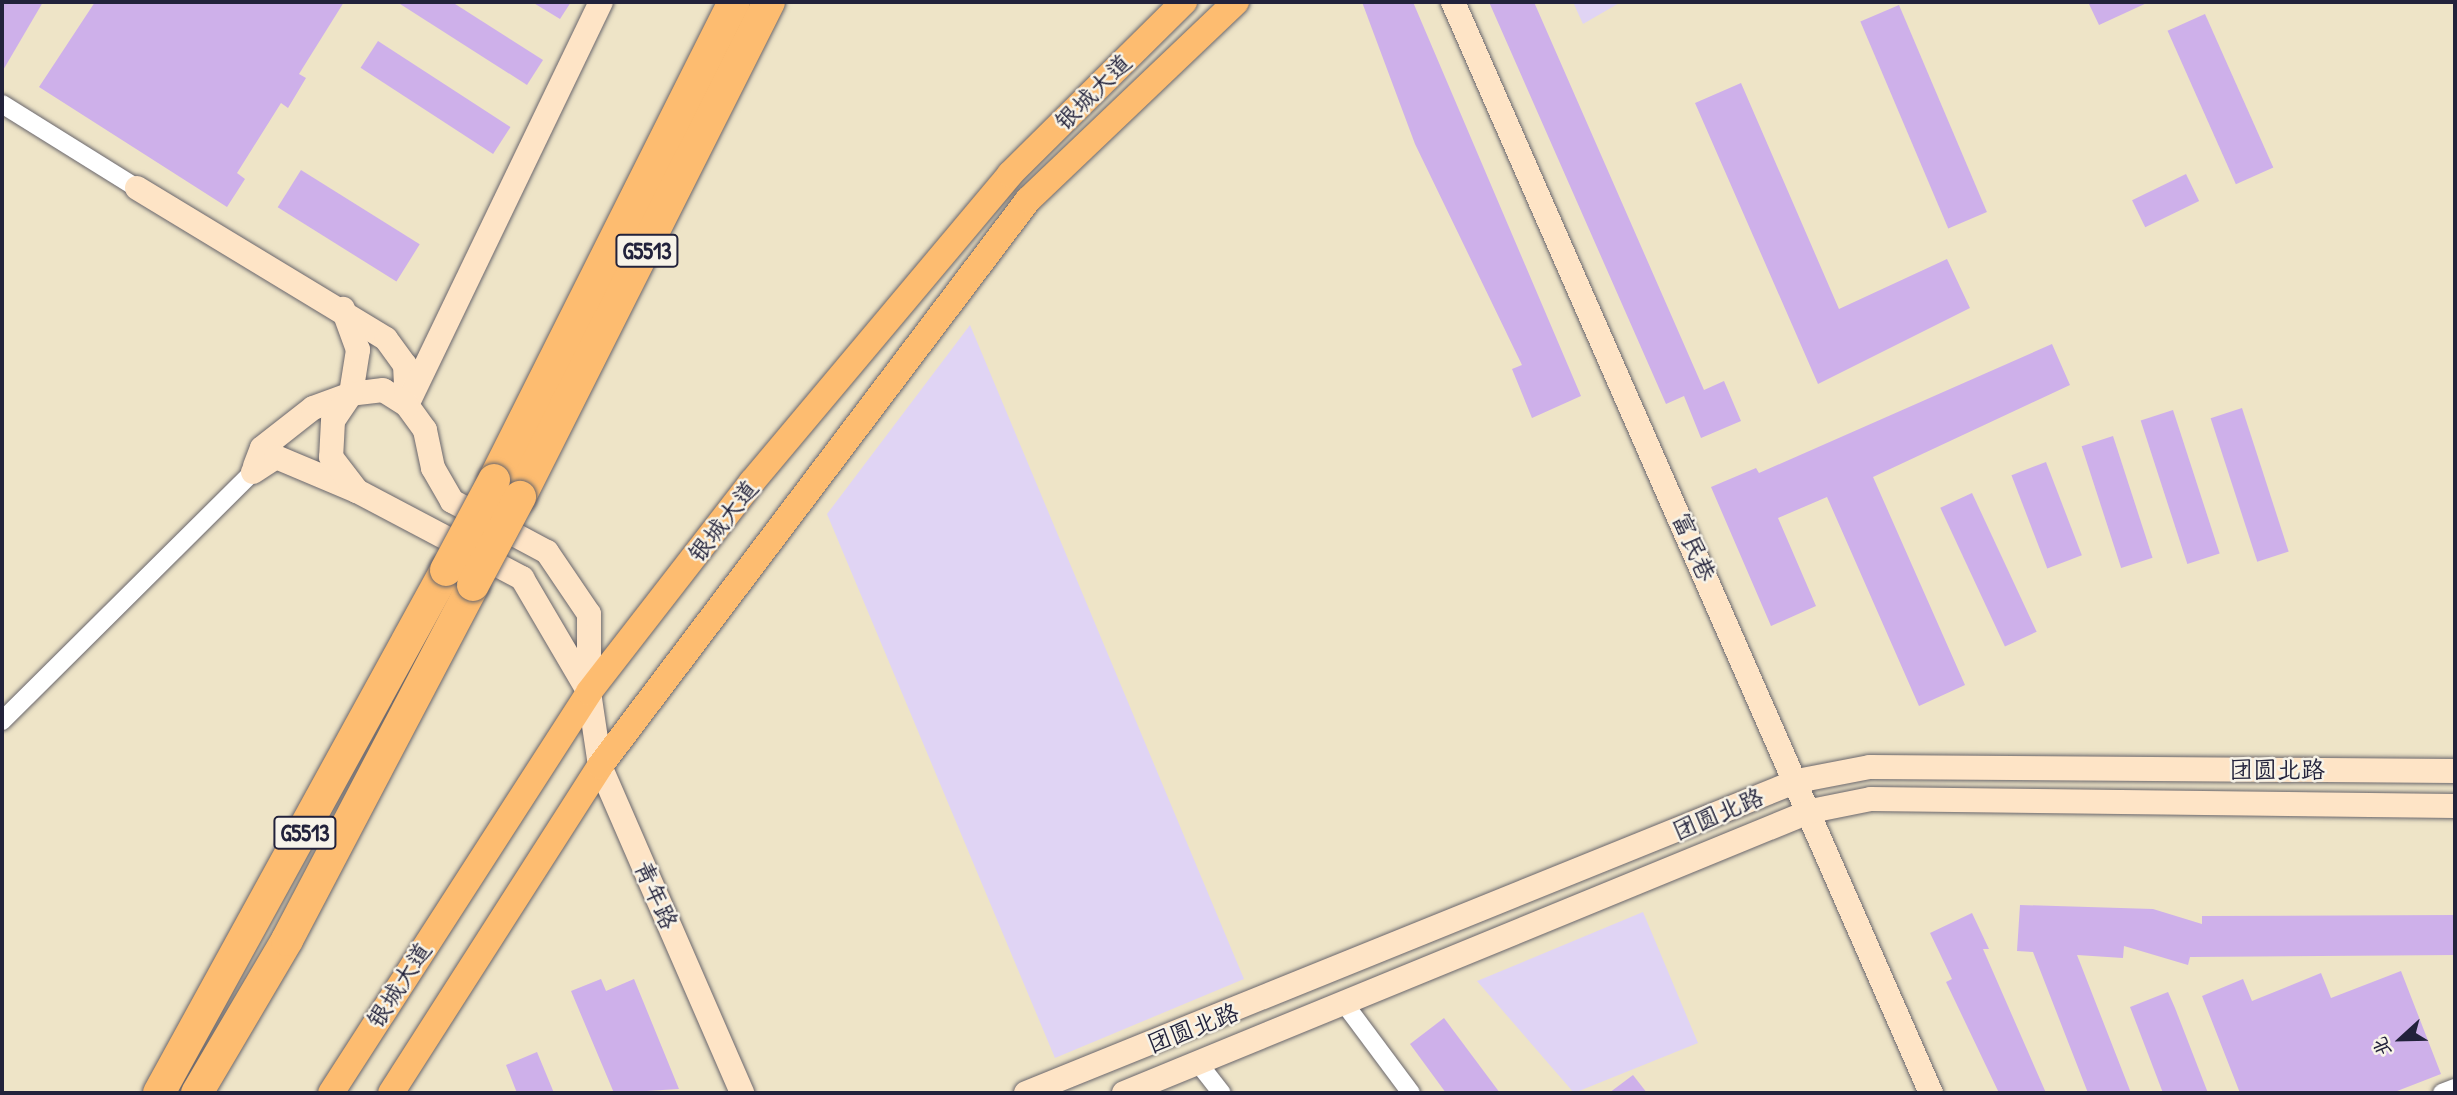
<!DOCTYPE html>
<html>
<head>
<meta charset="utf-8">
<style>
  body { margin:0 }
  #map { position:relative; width:2457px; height:1095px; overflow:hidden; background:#eee4c7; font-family:"Patrick Hand","LXGW WenKai TC",sans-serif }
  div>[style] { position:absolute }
  .built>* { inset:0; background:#e0d4f4 }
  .building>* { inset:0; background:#ceb0ea; transform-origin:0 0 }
  .roads { filter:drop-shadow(0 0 2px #69666c) drop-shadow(0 0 2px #69666c) }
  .street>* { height:18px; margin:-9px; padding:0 9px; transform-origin:9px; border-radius:9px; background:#fff }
  .secondary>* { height:24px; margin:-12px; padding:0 12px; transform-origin:12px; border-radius:12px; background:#fee4c6 }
  .primary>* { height:26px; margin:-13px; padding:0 13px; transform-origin:13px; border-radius:13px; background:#fdbc70 }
  .highway>* { height:32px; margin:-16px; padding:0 16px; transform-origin:16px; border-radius:16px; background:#fdbc70 }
  .bridges { filter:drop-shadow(0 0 2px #69666c) drop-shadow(0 0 2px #69666c) }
  .highway-bridge>* { height:32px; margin:-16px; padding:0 16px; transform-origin:16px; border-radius:16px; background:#fdbc70 }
  span { translate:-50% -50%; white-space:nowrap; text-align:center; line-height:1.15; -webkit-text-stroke:5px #f7f3e8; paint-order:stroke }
  .shield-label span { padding:2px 5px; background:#f7f3e8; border:2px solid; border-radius:5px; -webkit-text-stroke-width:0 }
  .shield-label { font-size:23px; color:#22223b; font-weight:700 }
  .street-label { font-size:24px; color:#22223b }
  .frame { position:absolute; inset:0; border:4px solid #22223b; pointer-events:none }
  .north { position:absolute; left:2366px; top:1004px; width:70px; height:70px; -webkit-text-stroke:5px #f7f3e8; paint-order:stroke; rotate:248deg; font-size:19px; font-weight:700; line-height:28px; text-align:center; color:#22223b }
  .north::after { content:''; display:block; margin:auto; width:24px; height:32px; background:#22223b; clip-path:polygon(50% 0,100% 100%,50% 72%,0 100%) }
</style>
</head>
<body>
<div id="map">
  <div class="built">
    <i style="clip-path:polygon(1573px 2px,1621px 2px,1583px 24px)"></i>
    <i style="clip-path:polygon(970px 325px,1244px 979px,1055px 1058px,827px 514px)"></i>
    <i style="clip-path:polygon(1643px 912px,1698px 1043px,1574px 1093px,1477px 981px)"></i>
  </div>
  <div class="building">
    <i style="clip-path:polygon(2px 2px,43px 2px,2px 72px)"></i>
    <i style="clip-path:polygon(95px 2px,344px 2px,299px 74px,306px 78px,288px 108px,281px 103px,237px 173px,245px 179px,227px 207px,39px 87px)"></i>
    <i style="clip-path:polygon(397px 2px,452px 2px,543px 60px,527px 85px)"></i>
    <i style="clip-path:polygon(532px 2px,571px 2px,560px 19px)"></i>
    <i style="clip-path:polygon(1362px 2px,1413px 2px,1581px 396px,1532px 418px,1512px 369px,1522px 365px,1415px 144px)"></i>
    <i style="clip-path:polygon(1489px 2px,1534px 2px,1704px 390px,1724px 381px,1741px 421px,1701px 438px,1684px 396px,1666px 404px)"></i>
    <i style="clip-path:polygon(2088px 2px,2149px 2px,2099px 25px)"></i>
    <i style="left:1899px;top:5px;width:225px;height:42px;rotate:67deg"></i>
    <i style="left:2205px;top:14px;width:168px;height:41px;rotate:66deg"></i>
    <i style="left:378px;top:41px;width:158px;height:32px;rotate:33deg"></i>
    <i style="clip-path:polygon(1741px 83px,1839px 309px,1947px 259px,1970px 308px,1818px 384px,1695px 103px)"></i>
    <i style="left:301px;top:170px;width:140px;height:44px;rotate:32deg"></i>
    <i style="left:2186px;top:174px;width:30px;height:60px;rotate:64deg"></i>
    <i style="clip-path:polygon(2052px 344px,2070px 385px,1873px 477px,1965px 685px,1919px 706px,1827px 497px,1778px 518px,1816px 606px,1771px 626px,1711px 487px,1756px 468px,1759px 473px)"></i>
    <i style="left:2242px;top:408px;width:151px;height:33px;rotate:72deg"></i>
    <i style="left:2173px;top:410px;width:151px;height:34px;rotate:72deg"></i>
    <i style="left:2113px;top:436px;width:128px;height:33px;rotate:72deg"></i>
    <i style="left:2046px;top:462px;width:100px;height:37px;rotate:69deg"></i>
    <i style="left:1972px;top:493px;width:153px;height:35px;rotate:65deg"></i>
    <i style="clip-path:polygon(2020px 905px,2153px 909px,2202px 924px,2202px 916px,2455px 915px,2455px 955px,2190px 957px,2188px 965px,2124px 946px,2123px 958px,2077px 955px,2131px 1093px,2088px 1093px,2033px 952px,2017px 951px)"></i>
    <i style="clip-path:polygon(1972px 913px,1989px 949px,1983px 949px,2046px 1093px,1999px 1093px,1946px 982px,1952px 979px,1930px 933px)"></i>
    <i style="clip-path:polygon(2401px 971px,2441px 1074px,2392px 1093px,2240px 1093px,2202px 996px,2243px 979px,2252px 1001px,2321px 973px,2331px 998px)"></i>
    <i style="clip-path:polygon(601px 979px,606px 991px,634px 979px,679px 1089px,614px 1093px,571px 991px)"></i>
    <i style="clip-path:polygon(2168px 992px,2175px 1008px,2208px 1093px,2163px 1093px,2130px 1007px)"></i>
    <i style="clip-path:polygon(1444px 1018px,1500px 1093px,1446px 1093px,1410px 1044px)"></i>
    <i style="clip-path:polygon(537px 1052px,554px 1093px,517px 1093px,506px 1065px)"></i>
    <i style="clip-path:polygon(1633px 1075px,1647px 1093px,1609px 1093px)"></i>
  </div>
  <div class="roads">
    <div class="street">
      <i style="left:2px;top:104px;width:159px;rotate:31.9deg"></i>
      <i style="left:2px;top:721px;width:354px;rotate:-44.8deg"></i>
      <i style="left:1347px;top:1007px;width:107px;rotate:53.3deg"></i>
      <i style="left:1199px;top:1064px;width:37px;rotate:52deg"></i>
      <i style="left:2442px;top:1093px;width:14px;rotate:-21deg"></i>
    </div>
    <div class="secondary">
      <i style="left:1453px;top:2px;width:1191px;rotate:66.34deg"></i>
      <i style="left:137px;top:188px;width:291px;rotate:31.2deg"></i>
      <i style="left:386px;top:339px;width:32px;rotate:54deg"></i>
      <i style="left:405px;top:365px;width:40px;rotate:87.1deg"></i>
      <i style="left:407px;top:405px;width:447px;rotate:-64.3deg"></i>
      <i style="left:255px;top:466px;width:19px;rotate:-69deg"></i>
      <i style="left:262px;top:448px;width:65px;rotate:-38.1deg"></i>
      <i style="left:313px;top:408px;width:40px;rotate:-20.2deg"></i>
      <i style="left:351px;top:394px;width:45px;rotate:-81deg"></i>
      <i style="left:358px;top:350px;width:44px;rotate:-110.1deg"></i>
      <i style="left:253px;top:472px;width:27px;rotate:-33deg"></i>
      <i style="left:276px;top:457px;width:88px;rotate:22.8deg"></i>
      <i style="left:357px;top:491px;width:187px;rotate:27.8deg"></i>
      <i style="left:522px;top:578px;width:132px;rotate:59.6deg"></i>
      <i style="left:589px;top:692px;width:78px;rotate:-90deg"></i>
      <i style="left:589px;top:614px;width:75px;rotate:-124.1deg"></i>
      <i style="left:547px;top:552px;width:108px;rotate:-151.8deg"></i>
      <i style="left:452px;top:501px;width:38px;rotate:-120deg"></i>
      <i style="left:433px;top:468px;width:39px;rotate:-102deg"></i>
      <i style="left:425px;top:430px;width:31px;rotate:-126deg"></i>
      <i style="left:407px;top:405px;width:28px;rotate:-148deg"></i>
      <i style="left:383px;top:390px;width:32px;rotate:173deg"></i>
      <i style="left:351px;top:394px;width:32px;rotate:124deg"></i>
      <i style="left:333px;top:421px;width:36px;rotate:93deg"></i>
      <i style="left:331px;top:457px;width:43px;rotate:52.6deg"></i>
      <i style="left:589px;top:692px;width:75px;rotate:81.5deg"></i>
      <i style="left:600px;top:766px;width:357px;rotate:66.5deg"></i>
      <i style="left:1026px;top:1093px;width:832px;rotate:-22.03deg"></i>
      <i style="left:1797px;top:781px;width:74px;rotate:-10.9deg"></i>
      <i style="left:1870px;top:767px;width:585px;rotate:0.39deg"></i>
      <i style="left:1124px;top:1093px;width:743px;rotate:-22.32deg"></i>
      <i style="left:1811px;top:811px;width:61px;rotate:-11.3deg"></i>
      <i style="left:1871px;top:799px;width:584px;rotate:0.69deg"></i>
    </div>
    <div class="primary">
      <i style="left:331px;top:1093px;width:477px;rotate:-57.2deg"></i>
      <i style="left:589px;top:692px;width:266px;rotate:-52.2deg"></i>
      <i style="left:752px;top:482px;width:402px;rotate:-50deg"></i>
      <i style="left:1010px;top:174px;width:245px;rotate:-44.7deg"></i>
      <i style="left:391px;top:1093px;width:388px;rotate:-57.4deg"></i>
      <i style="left:600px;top:766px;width:710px;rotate:-52.9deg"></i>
      <i style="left:1028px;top:200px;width:287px;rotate:-43.6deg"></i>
    </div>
    <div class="highway">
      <i style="left:494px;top:480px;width:535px;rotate:-63.34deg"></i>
      <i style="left:520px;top:497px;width:554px;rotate:-63.3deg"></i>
      <i style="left:159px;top:1093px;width:597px;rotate:-61.24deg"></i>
      <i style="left:197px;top:1093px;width:178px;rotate:-59.5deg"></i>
      <i style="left:287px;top:940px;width:401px;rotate:-62.3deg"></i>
    </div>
  </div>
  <div class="bridges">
    <div class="highway-bridge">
      <i style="left:446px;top:570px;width:102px;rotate:-61.9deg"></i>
      <i style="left:473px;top:585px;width:100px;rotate:-61.9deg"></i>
    </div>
  </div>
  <div class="shield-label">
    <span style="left:647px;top:251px">G5513</span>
    <span style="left:305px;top:833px">G5513</span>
  </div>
  <div class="street-label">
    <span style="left:1093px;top:92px;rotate:-45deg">银城大道</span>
    <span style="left:723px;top:521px;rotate:-52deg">银城大道</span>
    <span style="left:1694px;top:547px;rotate:66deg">富民巷</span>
    <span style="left:2277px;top:770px">团圆北路</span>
    <span style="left:1718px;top:814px;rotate:-23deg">团圆北路</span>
    <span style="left:656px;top:895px;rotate:66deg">青年路</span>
    <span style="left:399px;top:985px;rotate:-57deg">银城大道</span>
    <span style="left:1193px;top:1028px;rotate:-21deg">团圆北路</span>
  </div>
  <div class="frame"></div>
  <div class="north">北</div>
</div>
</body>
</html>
